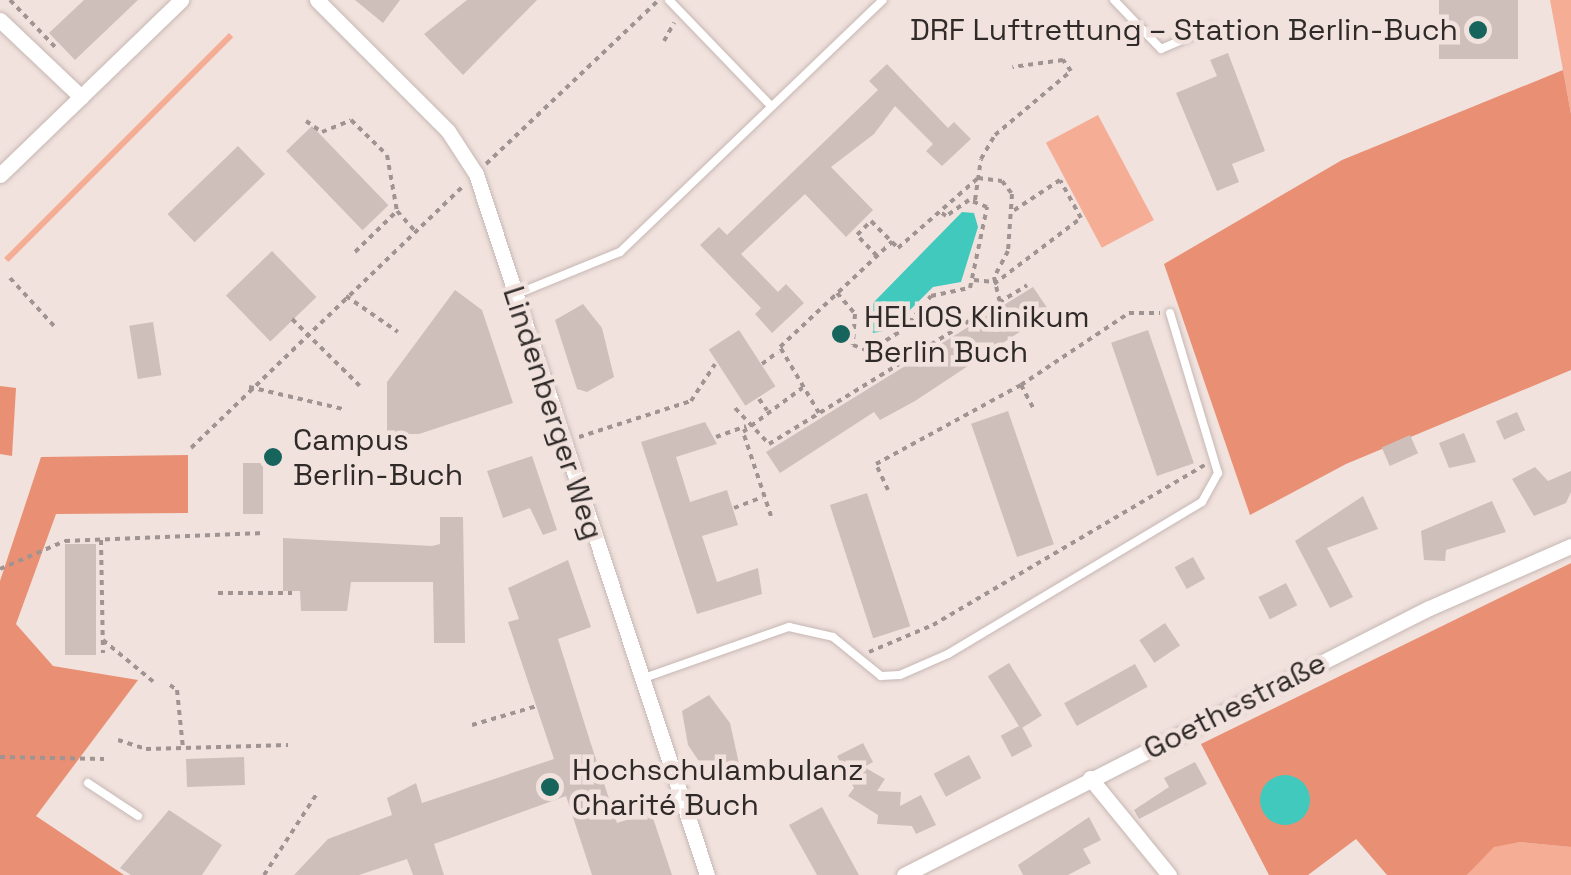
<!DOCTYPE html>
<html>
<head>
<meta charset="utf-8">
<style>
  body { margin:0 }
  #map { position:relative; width:1571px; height:875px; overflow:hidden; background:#f1e2de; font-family:"Space Grotesk",sans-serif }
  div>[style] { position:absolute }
  .green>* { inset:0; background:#f5ad96; transform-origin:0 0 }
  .forest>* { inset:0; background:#e98f73 }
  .water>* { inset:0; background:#40c9bc }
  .round { border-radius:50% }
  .building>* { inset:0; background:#cebfbb; transform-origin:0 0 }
  .path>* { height:4px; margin-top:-2px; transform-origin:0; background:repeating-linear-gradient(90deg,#9f9491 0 5px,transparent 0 10px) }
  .roads { filter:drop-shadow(0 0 2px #c6b7b3) drop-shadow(0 0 2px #c6b7b3) }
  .service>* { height:8px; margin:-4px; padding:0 4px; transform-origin:4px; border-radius:4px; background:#fff }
  .minor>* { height:15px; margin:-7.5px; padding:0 7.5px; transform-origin:7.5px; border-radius:7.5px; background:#fff }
  .dots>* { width:28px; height:28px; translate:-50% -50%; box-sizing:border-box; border:5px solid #f1e2de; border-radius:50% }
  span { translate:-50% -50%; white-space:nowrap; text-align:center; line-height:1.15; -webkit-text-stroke:9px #f1e2de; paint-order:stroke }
  .poi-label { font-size:30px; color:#302b29 }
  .right { translate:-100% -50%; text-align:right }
  .left { translate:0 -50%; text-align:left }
  .street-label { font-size:30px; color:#302b29 }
</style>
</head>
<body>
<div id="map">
  <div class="green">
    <i style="clip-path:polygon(1550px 0,1571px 0,1571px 114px,1563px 70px)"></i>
    <i style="left:229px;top:33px;width:6px;height:318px;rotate:45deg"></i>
    <i style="left:1098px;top:115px;width:119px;height:59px;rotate:62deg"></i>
    <i style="clip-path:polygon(1520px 842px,1571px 847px,1571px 875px,1467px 875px,1494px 846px)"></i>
  </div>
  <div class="forest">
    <i style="clip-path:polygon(1563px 70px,1571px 114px,1571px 370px,1346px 464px,1250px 515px,1164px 264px,1342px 160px)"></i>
    <i style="clip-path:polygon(0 386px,16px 388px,12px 456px,0 454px)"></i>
    <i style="clip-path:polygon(188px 455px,188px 513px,56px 514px,16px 624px,53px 666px,138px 680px,36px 816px,124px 875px,0 875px,0 581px,41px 457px)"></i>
    <i style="clip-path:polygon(1571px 563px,1571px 847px,1520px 842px,1494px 847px,1467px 875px,1387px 875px,1356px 839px,1308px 875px,1269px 875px,1201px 744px)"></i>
  </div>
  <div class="water">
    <i style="clip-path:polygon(962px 212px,974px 213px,978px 227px,961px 282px,933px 287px,890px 330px,873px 333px,867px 317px,874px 302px)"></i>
    <i class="round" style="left:1260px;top:775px;width:50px;height:50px"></i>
  </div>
  <div class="building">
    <i style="clip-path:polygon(84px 0,138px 0,75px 60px,49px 33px)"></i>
    <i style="clip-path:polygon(355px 0,400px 0,383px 23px)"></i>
    <i style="clip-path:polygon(467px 0,537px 0,463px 75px,424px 34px)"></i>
    <i style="left:1439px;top:0;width:79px;height:59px"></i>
    <i style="clip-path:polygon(1228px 53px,1265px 151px,1232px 164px,1239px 182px,1217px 191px,1176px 93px,1217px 76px,1210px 60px)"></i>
    <i style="clip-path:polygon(887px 64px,948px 128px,954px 122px,971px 139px,942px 166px,926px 151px,933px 144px,895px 106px,874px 134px,831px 167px,873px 210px,846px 237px,805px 194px,741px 254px,778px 292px,786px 284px,804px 303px,772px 333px,755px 314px,761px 308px,700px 245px,719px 227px,727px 235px,878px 90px,869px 81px)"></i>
    <i style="left:312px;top:126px;width:110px;height:36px;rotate:46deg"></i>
    <i style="left:238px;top:146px;width:39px;height:98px;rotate:46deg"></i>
    <i style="left:272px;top:251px;width:64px;height:64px;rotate:46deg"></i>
    <i style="clip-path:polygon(1033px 287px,1050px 312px,915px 401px,880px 420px,874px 412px,780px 473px,766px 452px)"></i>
    <i style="clip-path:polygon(455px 290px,482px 310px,513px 403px,419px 434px,387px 434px,387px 382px)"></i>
    <i style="clip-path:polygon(583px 304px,602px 328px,614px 377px,587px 392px,577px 389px,555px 320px)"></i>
    <i style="left:153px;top:322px;width:54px;height:24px;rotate:81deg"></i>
    <i style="left:739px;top:330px;width:67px;height:36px;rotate:57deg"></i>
    <i style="left:1148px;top:330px;width:141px;height:39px;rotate:71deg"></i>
    <i style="left:1008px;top:411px;width:141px;height:39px;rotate:71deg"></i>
    <i style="left:1517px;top:412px;width:20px;height:23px;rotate:66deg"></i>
    <i style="clip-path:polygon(705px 422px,717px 444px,676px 457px,690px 502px,727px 490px,738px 525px,702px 536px,717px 582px,758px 568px,762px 594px,697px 614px,641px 442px)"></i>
    <i style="clip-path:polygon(1464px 433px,1476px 462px,1449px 468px,1439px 443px)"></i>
    <i style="left:1410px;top:435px;width:20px;height:31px;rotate:66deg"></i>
    <i style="clip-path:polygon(532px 456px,557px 530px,543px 535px,530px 508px,503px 518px,487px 471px)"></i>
    <i style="left:243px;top:463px;width:20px;height:51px"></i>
    <i style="clip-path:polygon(1535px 467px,1548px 481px,1571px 471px,1571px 492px,1566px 503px,1534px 516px,1512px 479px)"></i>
    <i style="left:867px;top:493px;width:140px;height:39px;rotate:72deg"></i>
    <i style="clip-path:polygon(1363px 496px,1378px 529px,1327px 548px,1353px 597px,1330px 608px,1295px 541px)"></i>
    <i style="clip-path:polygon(1492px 501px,1506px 532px,1446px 550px,1445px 561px,1424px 560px,1421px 531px)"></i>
    <i style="clip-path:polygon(440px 517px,463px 517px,465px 643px,434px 643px,433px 582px,351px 582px,347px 611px,301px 611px,300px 591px,283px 591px,283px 538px,432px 546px,440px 544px)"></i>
    <i style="left:65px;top:544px;width:31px;height:111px"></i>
    <i style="left:1193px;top:557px;width:25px;height:21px;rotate:61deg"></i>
    <i style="clip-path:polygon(568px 560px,591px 627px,558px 639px,590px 741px,617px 823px,651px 812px,672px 875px,592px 875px,566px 796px,434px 844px,444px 875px,413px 875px,407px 859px,359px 875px,294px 875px,328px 839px,392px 815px,387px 798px,416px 783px,422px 803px,554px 759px,508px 622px,519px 619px,508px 588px)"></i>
    <i style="left:1286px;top:583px;width:25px;height:31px;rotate:63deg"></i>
    <i style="left:1165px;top:623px;width:27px;height:31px;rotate:56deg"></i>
    <i style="left:1009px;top:663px;width:62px;height:25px;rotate:58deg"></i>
    <i style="left:1135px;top:664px;width:26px;height:81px;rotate:61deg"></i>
    <i style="clip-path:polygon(709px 695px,730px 723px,740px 768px,713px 782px,688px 745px,682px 711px)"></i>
    <i style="left:1021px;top:725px;width:24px;height:23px;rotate:62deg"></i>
    <i style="clip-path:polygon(863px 743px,873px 762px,864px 767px,885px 779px,877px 791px,901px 792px,900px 806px,921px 795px,936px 825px,916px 834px,912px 826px,877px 824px,878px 815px,848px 796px,854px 788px,837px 756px)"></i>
    <i style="left:969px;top:755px;width:26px;height:40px;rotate:62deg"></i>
    <i style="left:244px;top:757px;width:28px;height:58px;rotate:88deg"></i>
    <i style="clip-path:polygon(1195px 762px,1207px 784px,1139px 819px,1134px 810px,1169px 787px,1164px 778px)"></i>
    <i style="clip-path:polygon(822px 807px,836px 833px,859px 875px,817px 875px,789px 825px)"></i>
    <i style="clip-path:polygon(169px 810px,222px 845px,202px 875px,131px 875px,120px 868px)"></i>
    <i style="clip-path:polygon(1089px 817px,1101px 840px,1083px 849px,1091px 863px,1068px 875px,1023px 875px,1018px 865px)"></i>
  </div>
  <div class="path">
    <i style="left:10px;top:0;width:65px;rotate:46.2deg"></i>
    <i style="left:664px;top:41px;width:21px;rotate:-61deg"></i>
    <i style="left:306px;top:121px;width:19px;rotate:35deg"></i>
    <i style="left:322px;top:132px;width:31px;rotate:-22deg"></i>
    <i style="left:351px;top:120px;width:50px;rotate:44.2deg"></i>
    <i style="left:387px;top:155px;width:57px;rotate:79.9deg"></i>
    <i style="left:397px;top:211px;width:27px;rotate:48deg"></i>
    <i style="left:486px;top:164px;width:236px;rotate:-43.5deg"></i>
    <i style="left:975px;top:200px;width:41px;rotate:-81.7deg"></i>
    <i style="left:981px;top:159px;width:28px;rotate:-60deg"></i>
    <i style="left:995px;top:135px;width:99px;rotate:-40.1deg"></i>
    <i style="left:1071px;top:71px;width:14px;rotate:-126deg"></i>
    <i style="left:1063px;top:60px;width:51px;rotate:172.2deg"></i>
    <i style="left:355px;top:252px;width:59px;rotate:-44.3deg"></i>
    <i style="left:877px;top:256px;width:29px;rotate:-134deg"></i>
    <i style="left:857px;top:235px;width:20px;rotate:-45deg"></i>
    <i style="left:871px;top:221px;width:30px;rotate:45deg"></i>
    <i style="left:10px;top:278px;width:68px;rotate:47.4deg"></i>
    <i style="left:974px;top:280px;width:20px;rotate:6deg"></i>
    <i style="left:994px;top:284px;width:109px;rotate:-37.2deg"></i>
    <i style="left:1081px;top:218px;width:43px;rotate:-118.9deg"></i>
    <i style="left:1060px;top:180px;width:56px;rotate:146.6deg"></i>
    <i style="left:837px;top:293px;width:28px;rotate:49deg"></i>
    <i style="left:855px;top:314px;width:31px;rotate:94deg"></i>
    <i style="left:853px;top:345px;width:17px;rotate:21deg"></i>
    <i style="left:869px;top:351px;width:40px;rotate:-32deg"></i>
    <i style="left:903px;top:330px;width:44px;rotate:-50.5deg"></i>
    <i style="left:931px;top:296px;width:40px;rotate:-12deg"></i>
    <i style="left:970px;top:288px;width:83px;rotate:-78.1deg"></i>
    <i style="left:987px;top:207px;width:19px;rotate:-159deg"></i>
    <i style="left:969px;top:200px;width:28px;rotate:145deg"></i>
    <i style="left:946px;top:216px;width:9px;rotate:-144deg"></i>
    <i style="left:346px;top:296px;width:63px;rotate:34.7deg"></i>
    <i style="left:292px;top:319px;width:95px;rotate:44.6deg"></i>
    <i style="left:762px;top:364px;width:20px;rotate:-37deg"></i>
    <i style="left:1021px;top:385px;width:27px;rotate:62deg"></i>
    <i style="left:249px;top:387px;width:97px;rotate:13.2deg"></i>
    <i style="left:759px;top:399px;width:14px;rotate:54deg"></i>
    <i style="left:735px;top:408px;width:50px;rotate:46.6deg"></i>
    <i style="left:769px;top:444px;width:303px;rotate:-31.6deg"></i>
    <i style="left:819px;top:413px;width:77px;rotate:-120.6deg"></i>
    <i style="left:780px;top:347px;width:154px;rotate:-43.2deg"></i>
    <i style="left:892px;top:242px;width:8px;rotate:45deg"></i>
    <i style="left:898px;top:248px;width:106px;rotate:-41.2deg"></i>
    <i style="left:978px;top:178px;width:24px;rotate:7deg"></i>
    <i style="left:1002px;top:181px;width:16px;rotate:52deg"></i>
    <i style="left:1012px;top:194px;width:57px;rotate:94deg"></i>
    <i style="left:1008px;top:251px;width:30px;rotate:118deg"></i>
    <i style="left:994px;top:277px;width:27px;rotate:77deg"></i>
    <i style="left:579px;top:437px;width:118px;rotate:-17.8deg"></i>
    <i style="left:691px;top:401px;width:44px;rotate:-57deg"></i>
    <i style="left:716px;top:437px;width:32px;rotate:-20deg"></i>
    <i style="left:191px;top:448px;width:380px;rotate:-43.9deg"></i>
    <i style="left:888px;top:490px;width:29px;rotate:-115deg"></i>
    <i style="left:876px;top:464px;width:165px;rotate:-28.6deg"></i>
    <i style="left:1021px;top:385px;width:130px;rotate:-33.7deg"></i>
    <i style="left:1129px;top:313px;width:31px"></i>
    <i style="left:734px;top:508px;width:30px;rotate:-21deg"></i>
    <i style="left:771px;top:516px;width:89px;rotate:-108.4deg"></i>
    <i style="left:743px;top:432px;width:74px;rotate:-36.7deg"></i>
    <i style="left:101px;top:540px;width:113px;rotate:89deg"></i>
    <i style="left:0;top:569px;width:71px;rotate:-23.3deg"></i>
    <i style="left:65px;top:541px;width:198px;rotate:-2.3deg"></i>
    <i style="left:218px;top:593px;width:74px"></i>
    <i style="left:103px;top:640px;width:69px;rotate:39.7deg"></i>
    <i style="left:869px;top:652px;width:69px;rotate:-22.9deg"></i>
    <i style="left:933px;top:625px;width:316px;rotate:-30.5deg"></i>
    <i style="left:170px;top:685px;width:9px;rotate:36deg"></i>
    <i style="left:177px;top:690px;width:58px;rotate:84.1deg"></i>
    <i style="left:472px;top:725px;width:68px;rotate:-16.3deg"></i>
    <i style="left:118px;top:740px;width:29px;rotate:18deg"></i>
    <i style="left:146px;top:749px;width:142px;rotate:-1.6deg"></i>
    <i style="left:0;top:757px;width:104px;rotate:1.1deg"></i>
    <i style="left:264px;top:875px;width:99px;rotate:-57deg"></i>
  </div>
  <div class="roads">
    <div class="service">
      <i style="left:669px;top:0;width:146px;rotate:46.1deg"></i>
      <i style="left:1114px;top:0;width:68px;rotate:46.2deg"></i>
      <i style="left:1161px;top:49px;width:56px;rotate:-23.3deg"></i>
      <i style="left:517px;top:294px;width:111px;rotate:-22.2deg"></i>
      <i style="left:620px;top:252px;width:364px;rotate:-43.8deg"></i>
      <i style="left:644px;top:678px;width:154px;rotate:-19.4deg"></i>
      <i style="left:789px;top:627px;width:45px;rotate:12.8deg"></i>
      <i style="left:833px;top:637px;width:62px;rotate:39.1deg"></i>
      <i style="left:881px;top:676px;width:19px;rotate:-3deg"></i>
      <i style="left:900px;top:675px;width:52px;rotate:-23.6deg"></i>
      <i style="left:948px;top:654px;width:296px;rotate:-30.9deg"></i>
      <i style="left:1202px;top:502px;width:33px;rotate:-61deg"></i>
      <i style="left:1218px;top:473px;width:167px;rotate:-106.7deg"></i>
      <i style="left:88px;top:783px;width:60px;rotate:33.4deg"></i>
    </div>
    <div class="minor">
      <i style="left:317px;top:0;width:185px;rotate:45deg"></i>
      <i style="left:448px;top:131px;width:51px;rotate:56.9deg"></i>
      <i style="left:476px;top:174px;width:738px;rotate:71.76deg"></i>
      <i style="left:0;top:20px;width:112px;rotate:43.5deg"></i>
      <i style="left:0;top:175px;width:252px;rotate:-44deg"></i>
      <i style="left:1090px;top:778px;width:125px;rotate:50.8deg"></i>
      <i style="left:904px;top:875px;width:589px;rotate:-26.96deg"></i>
      <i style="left:1429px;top:608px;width:155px;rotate:-23.6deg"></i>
    </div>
  </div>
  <div class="dots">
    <i style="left:1478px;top:30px;background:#17645d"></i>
    <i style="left:841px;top:334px;background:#17645d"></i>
    <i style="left:273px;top:457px;background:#17645d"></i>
    <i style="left:550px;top:787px;background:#17645d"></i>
  </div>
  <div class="poi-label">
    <span class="right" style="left:1458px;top:30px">DRF Luftrettung – Station Berlin-Buch</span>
    <span class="left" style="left:864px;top:334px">HELIOS Klinikum<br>Berlin Buch</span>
    <span class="left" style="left:293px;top:457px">Campus<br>Berlin-Buch</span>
    <span class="left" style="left:572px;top:787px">Hochschulambulanz<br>Charité Buch</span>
  </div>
  <div class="street-label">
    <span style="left:553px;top:413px;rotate:72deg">Lindenberger Weg</span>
    <span style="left:1235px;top:706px;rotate:-27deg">Goethestraße</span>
  </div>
</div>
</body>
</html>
